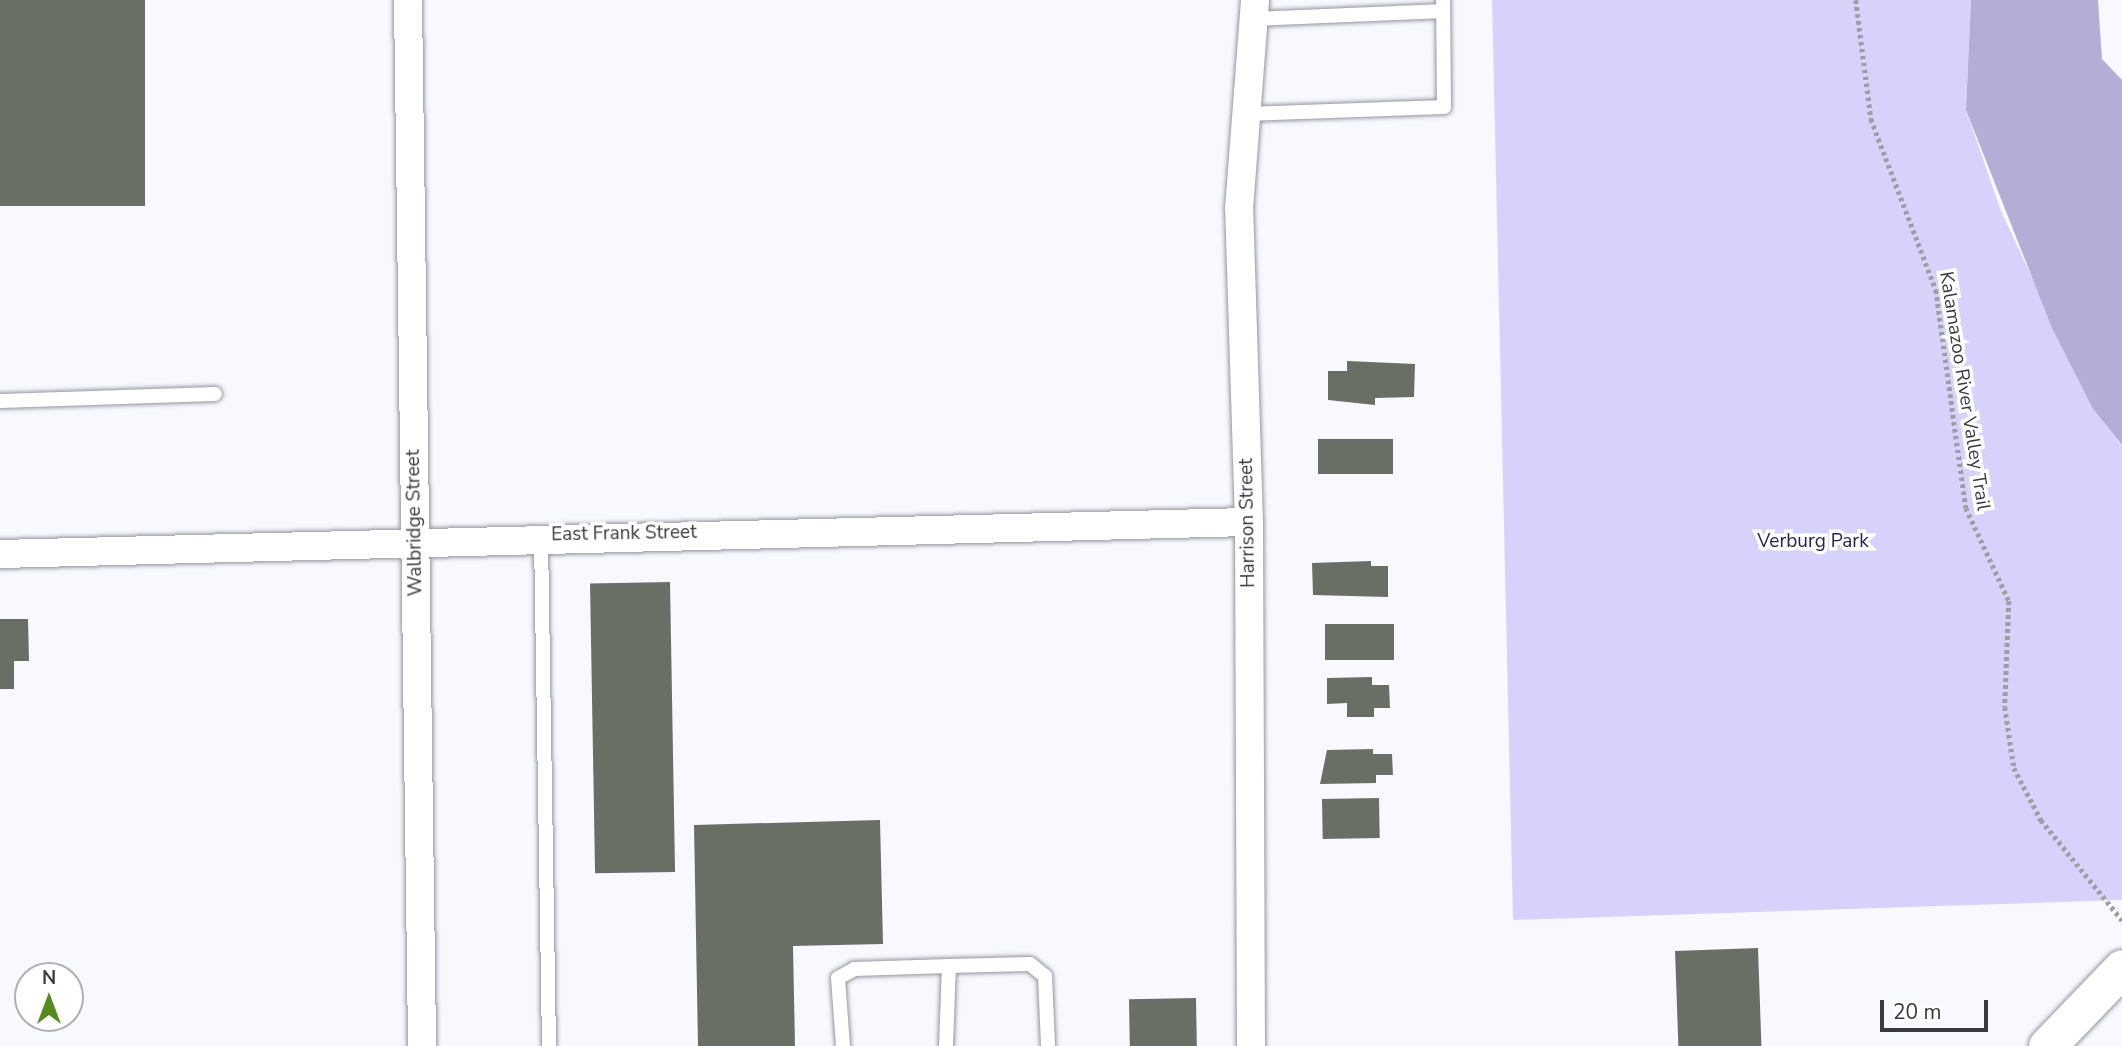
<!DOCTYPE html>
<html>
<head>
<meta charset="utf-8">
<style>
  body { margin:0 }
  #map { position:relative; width:2122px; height:1046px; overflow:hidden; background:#f8f8ff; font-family:"Nunito Sans",sans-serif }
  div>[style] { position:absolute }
  .green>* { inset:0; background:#d6d2fb }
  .water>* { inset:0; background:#b2aed6 }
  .building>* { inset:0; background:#6a6f66; transform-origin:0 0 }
  .path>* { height:4.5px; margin-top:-2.25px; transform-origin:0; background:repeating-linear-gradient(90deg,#9d9da2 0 3.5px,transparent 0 7px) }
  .roads { filter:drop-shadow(0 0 2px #9695a0) drop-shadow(0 0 2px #9695a0) }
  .service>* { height:14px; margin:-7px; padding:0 7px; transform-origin:7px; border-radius:7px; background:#fff }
  .minor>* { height:28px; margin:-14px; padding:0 14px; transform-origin:14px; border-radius:14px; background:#fff }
  .tertiary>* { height:37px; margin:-18.5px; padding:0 18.5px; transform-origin:18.5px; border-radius:18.5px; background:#fff }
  span { translate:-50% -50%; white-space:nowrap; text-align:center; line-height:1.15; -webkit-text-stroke:7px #fff; paint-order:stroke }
  .street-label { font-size:19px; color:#3a3a3e }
  .park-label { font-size:19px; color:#2b2152 }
  .north { position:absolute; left:14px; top:962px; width:70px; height:70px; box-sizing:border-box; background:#fff; border:2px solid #b0b0b2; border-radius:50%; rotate:0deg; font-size:19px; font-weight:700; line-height:28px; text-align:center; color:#3a3a3e }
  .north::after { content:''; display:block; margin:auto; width:24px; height:32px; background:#578a21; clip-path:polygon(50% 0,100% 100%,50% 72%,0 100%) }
  .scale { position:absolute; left:1880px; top:1000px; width:108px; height:32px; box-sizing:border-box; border:4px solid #3a3a3e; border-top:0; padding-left:9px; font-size:21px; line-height:24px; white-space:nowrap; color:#3a3a3e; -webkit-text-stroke:5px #fff; paint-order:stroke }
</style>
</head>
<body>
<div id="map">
  <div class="green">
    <i style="clip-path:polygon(1492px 0,1971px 0,1966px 110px,2001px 211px,2093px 409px,2122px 446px,2122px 900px,1513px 920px)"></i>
  </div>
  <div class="water">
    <i style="clip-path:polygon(1971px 0,2098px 0,2102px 59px,2122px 80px,2122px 445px,2093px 409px,2052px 328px,1966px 110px)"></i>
  </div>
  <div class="building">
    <i style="left:0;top:0;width:145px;height:206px"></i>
    <i style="clip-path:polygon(1347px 361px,1415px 364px,1414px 397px,1375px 398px,1375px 405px,1328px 400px,1328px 371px,1347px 371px)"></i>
    <i style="left:1393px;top:439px;width:35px;height:75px;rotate:90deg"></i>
    <i style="clip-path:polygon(1371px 561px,1371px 566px,1388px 566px,1388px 597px,1313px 595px,1312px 563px)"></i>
    <i style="left:670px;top:582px;width:290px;height:80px;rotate:89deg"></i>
    <i style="clip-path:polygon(0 619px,28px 619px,29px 661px,14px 661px,14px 689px,0 689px)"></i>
    <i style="left:1394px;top:624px;width:36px;height:69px;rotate:90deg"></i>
    <i style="clip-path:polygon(1372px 677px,1372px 685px,1389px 685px,1390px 708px,1374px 708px,1374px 717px,1347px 717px,1347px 703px,1327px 704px,1327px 678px)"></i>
    <i style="clip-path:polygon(1373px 749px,1373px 754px,1392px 754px,1393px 775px,1376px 775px,1376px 783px,1320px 784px,1327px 750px)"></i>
    <i style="left:1379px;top:798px;width:40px;height:57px;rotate:89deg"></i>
    <i style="clip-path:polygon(880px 820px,883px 944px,793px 946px,795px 1046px,698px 1046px,694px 825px)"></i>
    <i style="left:1758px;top:948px;width:98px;height:83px;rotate:88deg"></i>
    <i style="left:1196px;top:998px;width:48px;height:67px;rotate:89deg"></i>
  </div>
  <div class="path">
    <i style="left:1856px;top:0;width:120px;rotate:82.8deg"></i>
    <i style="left:1871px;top:119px;width:183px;rotate:69.2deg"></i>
    <i style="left:1936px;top:290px;width:220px;rotate:82.2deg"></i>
    <i style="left:1966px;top:508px;width:102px;rotate:65.2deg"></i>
    <i style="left:2009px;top:601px;width:106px;rotate:92.2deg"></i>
    <i style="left:2005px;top:707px;width:62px;rotate:81.6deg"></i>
    <i style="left:2014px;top:768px;width:59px;rotate:62.6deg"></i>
    <i style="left:2041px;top:820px;width:129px;rotate:51deg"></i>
  </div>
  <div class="roads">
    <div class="service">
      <i style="left:1254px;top:19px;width:189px;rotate:-2.4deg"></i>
      <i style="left:1245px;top:114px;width:199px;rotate:-2deg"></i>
      <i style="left:1444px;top:107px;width:107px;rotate:-90.5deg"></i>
      <i style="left:0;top:401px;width:215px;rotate:-1.9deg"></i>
      <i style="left:541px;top:537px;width:509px;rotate:89.1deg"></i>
      <i style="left:843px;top:1046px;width:68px;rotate:-94.2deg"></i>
      <i style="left:838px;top:978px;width:18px;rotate:-29deg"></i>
      <i style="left:854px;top:969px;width:95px;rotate:-1.8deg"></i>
      <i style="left:946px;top:1046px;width:80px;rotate:-87.9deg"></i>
      <i style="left:949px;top:966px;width:81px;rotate:-1.4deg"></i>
      <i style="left:1030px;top:964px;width:19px;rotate:39deg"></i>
      <i style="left:1045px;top:976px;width:70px;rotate:87.5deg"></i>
    </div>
    <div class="minor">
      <i style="left:408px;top:0;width:1046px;rotate:89.23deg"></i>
      <i style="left:0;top:554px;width:1249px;rotate:-1.47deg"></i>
      <i style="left:1251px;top:1046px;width:524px;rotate:-90.22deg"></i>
      <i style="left:1249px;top:522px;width:313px;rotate:-91.8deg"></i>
      <i style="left:1239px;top:209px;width:210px;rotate:-85.6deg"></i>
    </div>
    <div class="tertiary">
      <i style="left:2047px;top:1046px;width:108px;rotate:-46.1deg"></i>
    </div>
  </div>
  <div class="street-label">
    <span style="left:1964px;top:391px;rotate:81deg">Kalamazoo River Valley Trail</span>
    <span style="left:415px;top:523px;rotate:-91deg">Walbridge Street</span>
    <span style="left:1248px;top:523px;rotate:-91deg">Harrison Street</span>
    <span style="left:624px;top:534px;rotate:-1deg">East Frank Street</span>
  </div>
  <div class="park-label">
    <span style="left:1813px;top:542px">Verburg Park</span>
  </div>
  <div class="north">N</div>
  <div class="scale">20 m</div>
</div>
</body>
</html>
